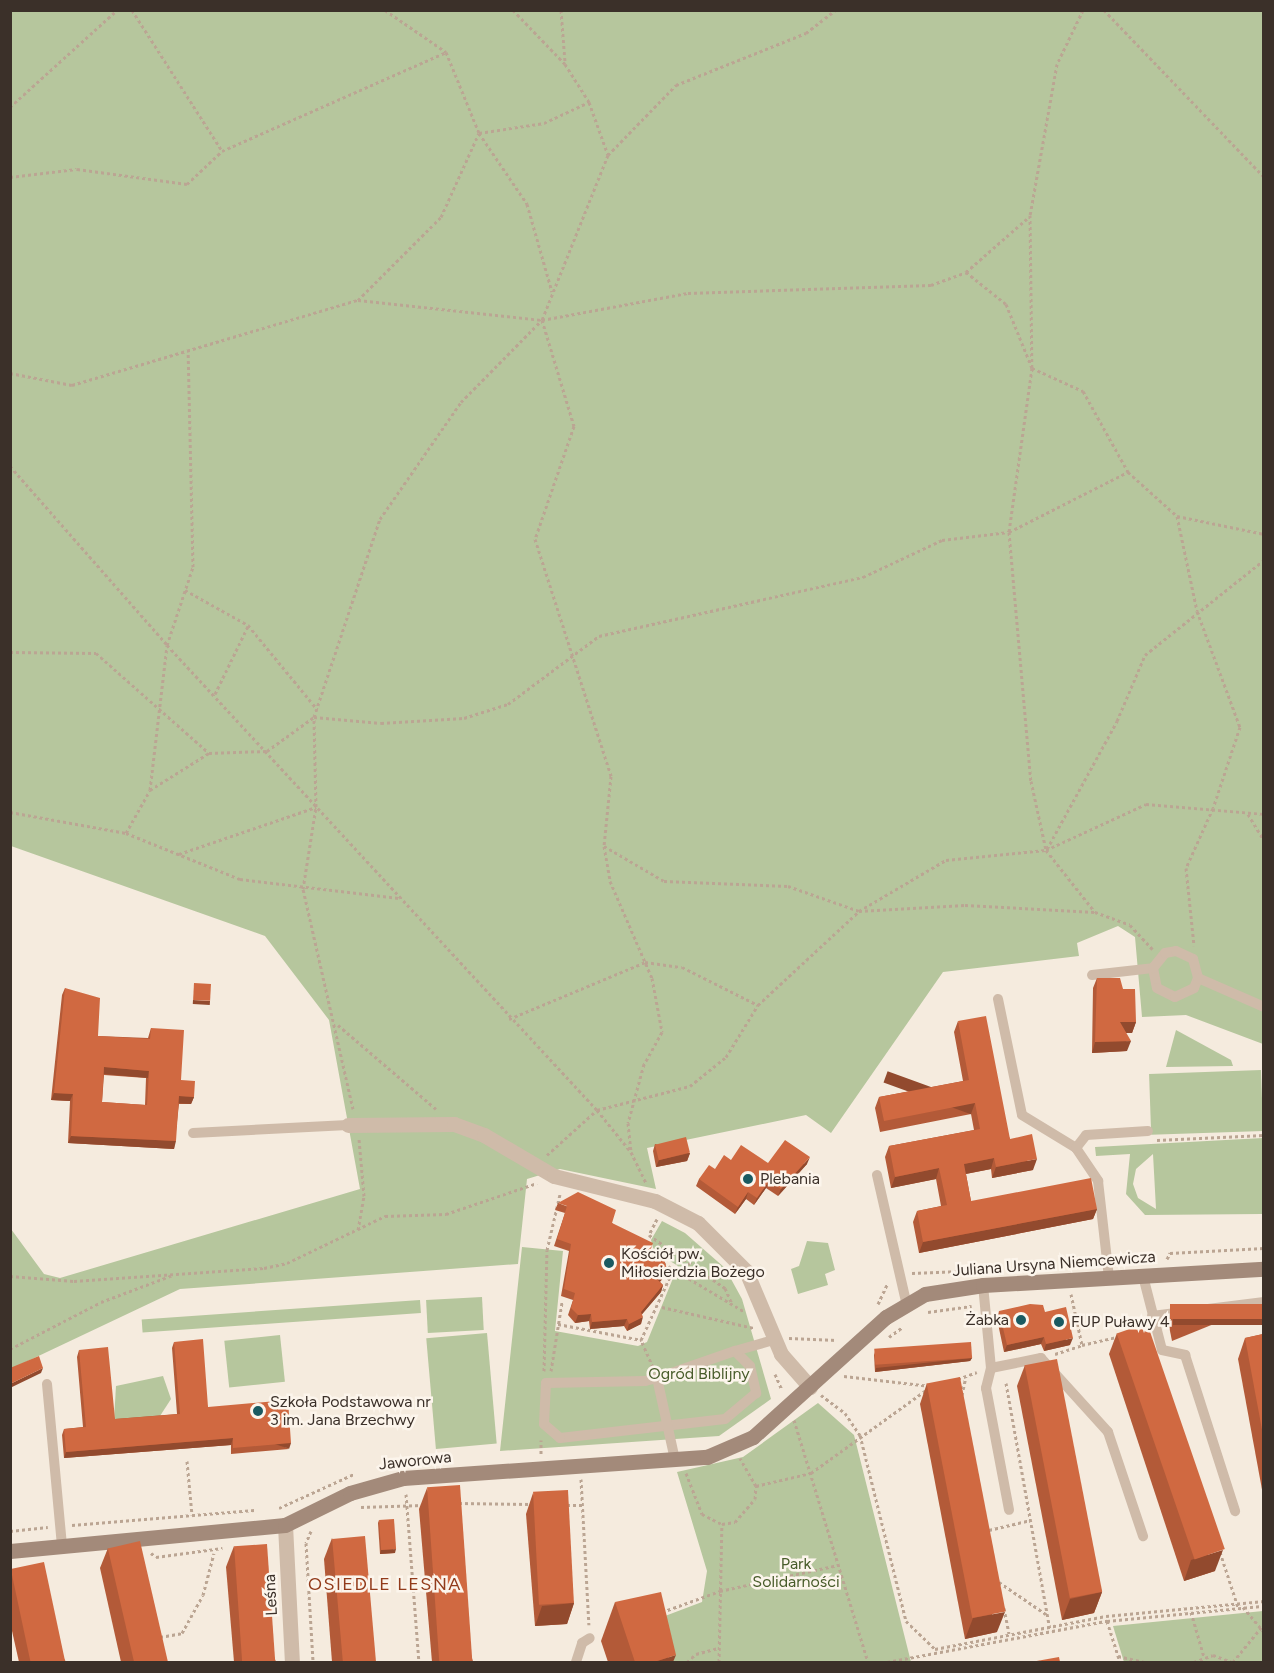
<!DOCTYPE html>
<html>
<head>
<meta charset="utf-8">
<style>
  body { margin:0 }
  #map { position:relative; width:1274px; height:1673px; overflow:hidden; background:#f5ebde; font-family:Figtree,sans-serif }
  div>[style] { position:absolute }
  .green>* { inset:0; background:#b6c69d; transform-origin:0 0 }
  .path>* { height:3px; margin-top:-1.5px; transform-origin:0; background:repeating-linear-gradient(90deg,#bba593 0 3px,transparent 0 6px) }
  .lane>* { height:10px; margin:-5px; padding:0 5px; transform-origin:5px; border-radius:5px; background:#cfbba9 }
  .street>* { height:15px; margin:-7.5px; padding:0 7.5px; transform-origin:7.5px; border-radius:7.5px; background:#cfbba9 }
  .secondary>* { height:15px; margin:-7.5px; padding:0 7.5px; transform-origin:7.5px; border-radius:7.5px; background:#a38a7a }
  .wall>* { inset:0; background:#b35a38 }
  .shaded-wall>* { inset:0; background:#924a2e; transform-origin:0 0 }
  .building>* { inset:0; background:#d06941; transform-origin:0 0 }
  .dots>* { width:16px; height:16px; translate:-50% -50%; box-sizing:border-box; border:3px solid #fcf5ec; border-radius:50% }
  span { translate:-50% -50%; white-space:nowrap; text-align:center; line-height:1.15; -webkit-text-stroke:5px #fcf5ec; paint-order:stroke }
  .poi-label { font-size:16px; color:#3b3029 }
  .left { translate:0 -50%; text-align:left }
  .right { translate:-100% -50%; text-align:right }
  .street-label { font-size:16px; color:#3b3029 }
  .park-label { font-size:16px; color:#485c2a }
  .neighbourhood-label { font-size:18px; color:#923b1b; letter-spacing:1.5px }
  .frame { position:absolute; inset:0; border:12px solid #3b3029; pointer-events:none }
</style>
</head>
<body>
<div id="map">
  <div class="green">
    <i style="clip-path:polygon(11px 11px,1263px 11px,1263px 1044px,1186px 1015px,1142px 1017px,1135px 937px,1118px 926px,1077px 943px,1079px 956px,943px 972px,831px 1133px,806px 1115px,647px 1148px,656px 1189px,560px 1169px,527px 1179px,518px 1264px,180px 1289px,11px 1369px,11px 1229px,44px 1274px,60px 1278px,360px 1189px,329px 1020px,265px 936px,11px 846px)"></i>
    <i style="clip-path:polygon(1176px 1030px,1231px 1060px,1233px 1066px,1166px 1067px)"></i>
    <i style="left:1261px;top:1070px;width:61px;height:112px;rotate:88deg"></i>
    <i style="clip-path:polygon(evenodd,1263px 1138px,1262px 1214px,1145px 1215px,1126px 1194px,1130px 1154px,1096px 1156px,1095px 1147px,1263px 1138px,1153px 1154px,1156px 1209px,1138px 1198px,1133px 1184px,1136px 1169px,1153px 1154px)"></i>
    <i style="clip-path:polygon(662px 1221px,685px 1233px,725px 1268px,742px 1299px,771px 1399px,719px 1436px,500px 1451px,522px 1247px,563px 1251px,555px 1331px,638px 1346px,647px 1342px,678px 1266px,654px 1251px,651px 1240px)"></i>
    <i style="clip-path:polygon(807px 1241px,828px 1243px,835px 1270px,825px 1274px,828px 1285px,798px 1294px,791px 1269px,799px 1266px)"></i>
    <i style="left:482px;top:1297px;width:33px;height:56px;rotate:87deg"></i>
    <i style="left:420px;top:1300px;width:13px;height:279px;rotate:86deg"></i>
    <i style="left:487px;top:1333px;width:111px;height:61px;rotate:85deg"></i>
    <i style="left:280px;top:1335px;width:47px;height:56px;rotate:84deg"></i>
    <i style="clip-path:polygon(163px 1376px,171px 1399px,160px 1416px,114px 1420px,116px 1386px)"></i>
    <i style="clip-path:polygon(818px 1403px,854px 1435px,911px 1662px,671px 1662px,665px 1616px,702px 1602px,707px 1571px,677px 1472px,743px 1457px)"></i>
    <i style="clip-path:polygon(1263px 1611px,1263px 1662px,1124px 1662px,1113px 1626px)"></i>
  </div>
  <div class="path">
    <i style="left:132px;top:10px;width:167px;rotate:57.4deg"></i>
    <i style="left:385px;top:10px;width:74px;rotate:34.5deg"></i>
    <i style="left:446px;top:52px;width:87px;rotate:67.8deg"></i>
    <i style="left:479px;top:133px;width:86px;rotate:55.9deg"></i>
    <i style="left:527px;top:204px;width:91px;rotate:74.1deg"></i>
    <i style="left:513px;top:10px;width:75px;rotate:46.1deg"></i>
    <i style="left:565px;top:64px;width:45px;rotate:57.7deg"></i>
    <i style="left:589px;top:102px;width:56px;rotate:70.3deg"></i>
    <i style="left:608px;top:155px;width:178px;rotate:111.8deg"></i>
    <i style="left:542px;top:320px;width:111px;rotate:73.2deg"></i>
    <i style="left:574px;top:426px;width:120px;rotate:109deg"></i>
    <i style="left:535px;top:539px;width:249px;rotate:72.2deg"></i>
    <i style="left:611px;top:776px;width:70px;rotate:95.7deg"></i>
    <i style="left:604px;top:846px;width:36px;rotate:80deg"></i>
    <i style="left:610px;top:881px;width:106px;rotate:66.6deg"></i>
    <i style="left:652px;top:978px;width:55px;rotate:79.5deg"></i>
    <i style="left:662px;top:1032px;width:37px;rotate:119deg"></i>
    <i style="left:644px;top:1064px;width:61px;rotate:105.2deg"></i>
    <i style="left:628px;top:1123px;width:29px;rotate:84deg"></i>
    <i style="left:561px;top:10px;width:52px;rotate:85.6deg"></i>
    <i style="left:1083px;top:10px;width:60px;rotate:115.7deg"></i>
    <i style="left:1057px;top:64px;width:153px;rotate:100.1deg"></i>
    <i style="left:1030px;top:215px;width:153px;rotate:89.3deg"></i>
    <i style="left:1032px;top:368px;width:166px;rotate:98deg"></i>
    <i style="left:1009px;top:532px;width:250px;rotate:85deg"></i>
    <i style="left:1031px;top:781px;width:71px;rotate:77.7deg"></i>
    <i style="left:1046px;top:850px;width:79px;rotate:51.7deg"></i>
    <i style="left:1095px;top:912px;width:37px;rotate:20deg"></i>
    <i style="left:1130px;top:925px;width:33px;rotate:47deg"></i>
    <i style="left:1104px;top:10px;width:231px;rotate:46.2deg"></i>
    <i style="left:10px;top:107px;width:144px;rotate:-42.2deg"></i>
    <i style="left:608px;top:155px;width:98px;rotate:-45.8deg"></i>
    <i style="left:676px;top:85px;width:140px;rotate:-21.8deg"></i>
    <i style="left:806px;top:33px;width:37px;rotate:-38deg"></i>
    <i style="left:10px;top:177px;width:67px;rotate:-6.8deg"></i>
    <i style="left:77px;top:169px;width:111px;rotate:7.8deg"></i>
    <i style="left:187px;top:184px;width:48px;rotate:-43.3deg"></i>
    <i style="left:222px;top:151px;width:245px;rotate:-23.8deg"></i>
    <i style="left:966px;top:272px;width:85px;rotate:-41.2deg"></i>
    <i style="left:358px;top:300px;width:184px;rotate:6.2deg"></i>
    <i style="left:10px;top:373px;width:63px;rotate:11deg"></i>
    <i style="left:72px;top:385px;width:298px;rotate:-16.6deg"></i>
    <i style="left:358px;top:300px;width:117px;rotate:-45deg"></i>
    <i style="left:441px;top:217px;width:92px;rotate:-65.7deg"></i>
    <i style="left:479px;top:133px;width:66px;rotate:-8.7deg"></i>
    <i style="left:544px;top:123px;width:50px;rotate:-25deg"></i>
    <i style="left:10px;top:466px;width:238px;rotate:48.7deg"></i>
    <i style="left:167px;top:645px;width:633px;rotate:47.24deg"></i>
    <i style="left:597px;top:1110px;width:54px;rotate:51deg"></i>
    <i style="left:631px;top:1152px;width:34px;rotate:64deg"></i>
    <i style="left:1177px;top:516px;width:97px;rotate:78.1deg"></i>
    <i style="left:1197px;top:611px;width:124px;rotate:69.7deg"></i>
    <i style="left:1240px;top:727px;width:85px;rotate:108.4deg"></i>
    <i style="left:1213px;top:808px;width:66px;rotate:114.2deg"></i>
    <i style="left:1186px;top:868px;width:78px;rotate:84.1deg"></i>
    <i style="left:185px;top:590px;width:72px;rotate:29.1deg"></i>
    <i style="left:248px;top:625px;width:109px;rotate:50.6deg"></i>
    <i style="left:10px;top:652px;width:86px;rotate:0.7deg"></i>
    <i style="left:96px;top:653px;width:151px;rotate:41.5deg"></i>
    <i style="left:215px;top:694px;width:76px;rotate:-64.1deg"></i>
    <i style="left:150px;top:790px;width:146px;rotate:-83.3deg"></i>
    <i style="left:167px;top:645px;width:82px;rotate:-71.6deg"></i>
    <i style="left:193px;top:567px;width:215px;rotate:-91.3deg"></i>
    <i style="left:10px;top:812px;width:118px;rotate:10.3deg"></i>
    <i style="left:126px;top:833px;width:123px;rotate:22deg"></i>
    <i style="left:240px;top:879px;width:160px;rotate:6.8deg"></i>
    <i style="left:1248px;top:814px;width:31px;rotate:59deg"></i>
    <i style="left:126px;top:833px;width:49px;rotate:-60.8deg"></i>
    <i style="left:150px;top:790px;width:70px;rotate:-32.1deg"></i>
    <i style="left:209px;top:753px;width:58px;rotate:-2deg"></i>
    <i style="left:267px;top:751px;width:58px;rotate:-35.9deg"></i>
    <i style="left:314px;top:717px;width:67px;rotate:5.1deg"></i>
    <i style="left:381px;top:723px;width:83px;rotate:-3.4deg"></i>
    <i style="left:464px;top:718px;width:46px;rotate:-17.7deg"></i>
    <i style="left:508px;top:704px;width:114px;rotate:-36.8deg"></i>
    <i style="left:599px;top:636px;width:271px;rotate:-12.6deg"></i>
    <i style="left:863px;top:577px;width:87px;rotate:-25.1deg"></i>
    <i style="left:942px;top:540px;width:67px;rotate:-6.8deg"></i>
    <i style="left:1009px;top:532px;width:133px;rotate:-26.8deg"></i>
    <i style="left:604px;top:846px;width:69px;rotate:30.3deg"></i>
    <i style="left:664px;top:881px;width:124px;rotate:2.3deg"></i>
    <i style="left:788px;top:886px;width:75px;rotate:19.4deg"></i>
    <i style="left:859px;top:911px;width:106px;rotate:-3.2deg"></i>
    <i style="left:965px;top:905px;width:130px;rotate:3.1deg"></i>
    <i style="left:1047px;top:849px;width:146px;rotate:-61.3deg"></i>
    <i style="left:1117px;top:721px;width:72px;rotate:-67deg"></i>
    <i style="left:1145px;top:655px;width:152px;rotate:-38.6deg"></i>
    <i style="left:179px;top:854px;width:145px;rotate:-18.9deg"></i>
    <i style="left:509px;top:1019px;width:147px;rotate:-22.7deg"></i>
    <i style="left:645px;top:962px;width:37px;rotate:8deg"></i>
    <i style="left:682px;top:967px;width:85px;rotate:26.6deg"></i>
    <i style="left:338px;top:1025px;width:129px;rotate:40.6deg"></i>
    <i style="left:353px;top:1109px;width:226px;rotate:-102.8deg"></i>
    <i style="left:303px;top:889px;width:83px;rotate:-81deg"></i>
    <i style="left:316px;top:807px;width:90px;rotate:-91.3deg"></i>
    <i style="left:314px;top:717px;width:209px;rotate:-71.6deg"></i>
    <i style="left:380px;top:519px;width:142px;rotate:-55.3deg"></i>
    <i style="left:461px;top:402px;width:115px;rotate:-45.4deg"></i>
    <i style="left:542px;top:320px;width:148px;rotate:-10.5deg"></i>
    <i style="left:688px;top:293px;width:243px;rotate:-1.9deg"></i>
    <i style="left:931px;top:285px;width:37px;rotate:-20deg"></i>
    <i style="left:966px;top:272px;width:51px;rotate:38.7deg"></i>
    <i style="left:1006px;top:304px;width:69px;rotate:67.9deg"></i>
    <i style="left:1032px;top:368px;width:56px;rotate:24.3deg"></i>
    <i style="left:1083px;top:391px;width:93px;rotate:60.9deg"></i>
    <i style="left:1128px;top:472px;width:66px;rotate:41.9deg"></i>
    <i style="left:1177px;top:516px;width:89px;rotate:11.7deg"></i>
    <i style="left:1157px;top:1140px;width:107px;rotate:-2.7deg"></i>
    <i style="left:547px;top:1155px;width:67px;rotate:-42deg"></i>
    <i style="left:597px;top:1110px;width:96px;rotate:-14.5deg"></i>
    <i style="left:690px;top:1086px;width:46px;rotate:-38.9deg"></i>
    <i style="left:726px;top:1057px;width:61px;rotate:-58.4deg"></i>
    <i style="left:758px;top:1005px;width:138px;rotate:-42.9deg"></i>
    <i style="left:859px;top:911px;width:101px;rotate:-30.4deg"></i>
    <i style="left:946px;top:860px;width:100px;rotate:-5.7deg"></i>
    <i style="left:1046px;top:850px;width:110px;rotate:-24.7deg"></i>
    <i style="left:1146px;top:804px;width:118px;rotate:4.8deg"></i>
    <i style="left:657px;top:1219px;width:18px;rotate:117deg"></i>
    <i style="left:649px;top:1235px;width:93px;rotate:34.9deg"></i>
    <i style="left:725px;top:1288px;width:17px;rotate:66deg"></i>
    <i style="left:358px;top:1230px;width:35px;rotate:-80deg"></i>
    <i style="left:364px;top:1196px;width:57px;rotate:-95deg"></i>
    <i style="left:1167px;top:1259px;width:7px;rotate:-63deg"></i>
    <i style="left:1170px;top:1253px;width:94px;rotate:-3deg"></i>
    <i style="left:663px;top:1263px;width:96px;rotate:30.9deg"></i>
    <i style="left:912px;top:1273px;width:50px;rotate:-2.3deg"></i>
    <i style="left:10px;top:1276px;width:64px;rotate:4.5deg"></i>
    <i style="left:74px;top:1281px;width:190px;rotate:-3.9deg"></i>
    <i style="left:264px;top:1268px;width:24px;rotate:-12deg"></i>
    <i style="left:287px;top:1263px;width:109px;rotate:-25.6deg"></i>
    <i style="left:385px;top:1216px;width:61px;rotate:-1.9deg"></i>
    <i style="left:446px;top:1214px;width:96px;rotate:-18.8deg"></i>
    <i style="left:1071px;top:1294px;width:52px;rotate:77.8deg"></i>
    <i style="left:1082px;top:1345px;width:36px;rotate:-13deg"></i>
    <i style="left:878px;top:1304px;width:23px;rotate:-65deg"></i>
    <i style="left:662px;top:1307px;width:94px;rotate:12.9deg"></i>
    <i style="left:928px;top:1312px;width:44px;rotate:-7.8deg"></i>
    <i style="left:558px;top:1324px;width:85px;rotate:10.9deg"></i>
    <i style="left:889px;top:1337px;width:17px;rotate:-36deg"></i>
    <i style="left:789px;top:1338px;width:48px;rotate:2.4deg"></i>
    <i style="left:10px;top:1349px;width:102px;rotate:-27.3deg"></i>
    <i style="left:101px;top:1302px;width:77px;rotate:-20.6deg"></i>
    <i style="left:1055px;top:1354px;width:28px;rotate:-18deg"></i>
    <i style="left:653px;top:1367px;width:30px;rotate:-114deg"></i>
    <i style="left:641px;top:1340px;width:79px;rotate:-65.4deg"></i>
    <i style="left:544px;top:1371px;width:121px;rotate:-88.6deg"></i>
    <i style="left:547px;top:1250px;width:57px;rotate:-76.9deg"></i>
    <i style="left:551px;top:1371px;width:70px;rotate:-80.9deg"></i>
    <i style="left:775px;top:1374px;width:17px;rotate:66deg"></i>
    <i style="left:844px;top:1376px;width:87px;rotate:6.6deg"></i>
    <i style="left:958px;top:1379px;width:20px;rotate:-20deg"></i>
    <i style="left:1006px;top:1383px;width:252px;rotate:79.9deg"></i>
    <i style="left:821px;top:1395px;width:30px;rotate:37deg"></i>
    <i style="left:845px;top:1413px;width:27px;rotate:56deg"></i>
    <i style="left:860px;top:1435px;width:192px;rotate:76.1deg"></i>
    <i style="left:906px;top:1621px;width:40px;rotate:44deg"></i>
    <i style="left:935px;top:1649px;width:174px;rotate:-10.9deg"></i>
    <i style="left:1106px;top:1616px;width:159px;rotate:-5.4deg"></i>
    <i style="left:962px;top:1395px;width:19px;rotate:-78deg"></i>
    <i style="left:794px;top:1420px;width:253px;rotate:73deg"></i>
    <i style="left:541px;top:1454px;width:14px;rotate:-90deg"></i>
    <i style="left:187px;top:1461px;width:54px;rotate:84.7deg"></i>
    <i style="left:686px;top:1473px;width:44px;rotate:68.7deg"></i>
    <i style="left:702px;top:1514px;width:22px;rotate:27deg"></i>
    <i style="left:722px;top:1524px;width:13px;rotate:-9deg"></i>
    <i style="left:735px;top:1522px;width:30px;rotate:-49deg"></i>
    <i style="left:755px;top:1499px;width:13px;rotate:-86deg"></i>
    <i style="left:756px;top:1486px;width:32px;rotate:-120deg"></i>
    <i style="left:581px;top:1479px;width:146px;rotate:86.9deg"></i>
    <i style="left:756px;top:1486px;width:57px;rotate:-13.3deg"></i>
    <i style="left:811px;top:1473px;width:142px;rotate:-35.8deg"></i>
    <i style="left:406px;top:1494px;width:169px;rotate:85.6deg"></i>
    <i style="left:459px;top:1503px;width:72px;rotate:0.8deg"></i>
    <i style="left:567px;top:1505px;width:14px"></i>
    <i style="left:361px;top:1507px;width:62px;rotate:-1.8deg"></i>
    <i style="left:279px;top:1508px;width:82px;rotate:-24.4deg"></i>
    <i style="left:72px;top:1525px;width:183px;rotate:-4.7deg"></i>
    <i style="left:989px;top:1530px;width:43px;rotate:-13.4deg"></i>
    <i style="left:10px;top:1531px;width:38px;rotate:-6deg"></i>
    <i style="left:311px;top:1531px;width:13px;rotate:113deg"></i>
    <i style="left:306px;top:1543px;width:119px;rotate:86.6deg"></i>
    <i style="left:1220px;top:1552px;width:58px;rotate:71.9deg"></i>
    <i style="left:151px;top:1553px;width:6px;rotate:39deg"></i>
    <i style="left:156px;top:1557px;width:67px;rotate:-7.8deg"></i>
    <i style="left:999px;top:1582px;width:58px;rotate:34.5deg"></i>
    <i style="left:1243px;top:1607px;width:33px;rotate:50deg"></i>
    <i style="left:1004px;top:1608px;width:26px;rotate:79deg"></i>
    <i style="left:662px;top:1612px;width:62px;rotate:-19.9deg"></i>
    <i style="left:720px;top:1591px;width:121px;rotate:-12.4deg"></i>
    <i style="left:1191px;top:1612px;width:47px;rotate:73.9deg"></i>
    <i style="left:1107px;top:1621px;width:43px;rotate:72.4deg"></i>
    <i style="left:160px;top:1637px;width:22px;rotate:-10deg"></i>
    <i style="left:182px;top:1633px;width:43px;rotate:-61.1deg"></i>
    <i style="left:203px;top:1595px;width:43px;rotate:-75.3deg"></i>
    <i style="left:1118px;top:1656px;width:28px;rotate:13deg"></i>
    <i style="left:687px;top:1662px;width:12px;rotate:-42deg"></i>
    <i style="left:696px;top:1654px;width:24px;rotate:-15deg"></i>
    <i style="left:719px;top:1662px;width:138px;rotate:-88.8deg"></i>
    <i style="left:887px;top:1662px;width:224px;rotate:-10.6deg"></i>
    <i style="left:1107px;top:1621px;width:158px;rotate:-5.5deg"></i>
    <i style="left:1194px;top:1662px;width:20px;rotate:-20deg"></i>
    <i style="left:1213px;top:1655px;width:20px;rotate:20deg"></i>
    <i style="left:1233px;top:1662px;width:49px;rotate:-50.8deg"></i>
  </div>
  <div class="lane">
    <i style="left:1153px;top:968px;width:20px;rotate:79deg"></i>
    <i style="left:1157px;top:988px;width:20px;rotate:27deg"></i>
    <i style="left:1175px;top:997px;width:21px;rotate:-25deg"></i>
    <i style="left:1194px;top:988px;width:11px;rotate:-68deg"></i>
    <i style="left:1092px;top:975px;width:61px;rotate:-6.5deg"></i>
    <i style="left:1153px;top:968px;width:19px;rotate:-51deg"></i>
    <i style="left:1165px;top:953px;width:11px;rotate:-10deg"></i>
    <i style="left:1176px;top:951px;width:19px;rotate:25deg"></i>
    <i style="left:1193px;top:959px;width:20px;rotate:75deg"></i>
    <i style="left:1198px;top:978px;width:72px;rotate:23.7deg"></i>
    <i style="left:998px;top:999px;width:118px;rotate:78.3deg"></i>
    <i style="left:1022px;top:1115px;width:63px;rotate:31.4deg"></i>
    <i style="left:1076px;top:1148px;width:40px;rotate:56deg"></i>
    <i style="left:1098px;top:1181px;width:98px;rotate:83.5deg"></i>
    <i style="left:193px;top:1133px;width:155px;rotate:-3deg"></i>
    <i style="left:1076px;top:1148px;width:16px;rotate:-52deg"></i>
    <i style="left:1086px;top:1135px;width:62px;rotate:-3.7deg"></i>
    <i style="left:877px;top:1175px;width:130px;rotate:77.1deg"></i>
    <i style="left:1143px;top:1276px;width:76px;rotate:75.6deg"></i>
    <i style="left:1162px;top:1350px;width:24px;rotate:12deg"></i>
    <i style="left:1185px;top:1355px;width:164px;rotate:72.2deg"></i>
    <i style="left:983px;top:1285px;width:83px;rotate:84.5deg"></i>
    <i style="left:991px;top:1368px;width:21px;rotate:104deg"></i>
    <i style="left:986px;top:1388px;width:124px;rotate:79.3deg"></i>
    <i style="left:1152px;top:1316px;width:113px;rotate:-7.1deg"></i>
    <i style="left:735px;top:1351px;width:21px;rotate:45deg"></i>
    <i style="left:750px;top:1366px;width:28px;rotate:77deg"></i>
    <i style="left:756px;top:1393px;width:40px;rotate:140deg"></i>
    <i style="left:725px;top:1419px;width:166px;rotate:173.4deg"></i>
    <i style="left:560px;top:1438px;width:21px;rotate:-139deg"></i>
    <i style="left:544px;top:1424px;width:41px;rotate:-87.2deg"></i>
    <i style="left:546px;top:1383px;width:99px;rotate:-1.2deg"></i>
    <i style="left:645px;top:1381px;width:12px;rotate:-14deg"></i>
    <i style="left:657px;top:1378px;width:83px;rotate:-19.1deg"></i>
    <i style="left:735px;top:1351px;width:40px;rotate:-16deg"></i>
    <i style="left:991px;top:1368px;width:51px;rotate:-11.3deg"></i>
    <i style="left:1041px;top:1358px;width:100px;rotate:47.8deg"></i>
    <i style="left:1108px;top:1432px;width:110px;rotate:71.4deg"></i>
    <i style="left:657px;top:1378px;width:84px;rotate:77.6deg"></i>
    <i style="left:47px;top:1384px;width:163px;rotate:84.7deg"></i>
    <i style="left:576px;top:1662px;width:20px;rotate:-72deg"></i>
    <i style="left:582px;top:1643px;width:9px;rotate:-32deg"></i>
  </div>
  <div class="street">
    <i style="left:348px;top:1125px;width:106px;rotate:-0.5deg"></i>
    <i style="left:454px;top:1124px;width:32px;rotate:20deg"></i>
    <i style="left:484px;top:1135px;width:81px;rotate:30.4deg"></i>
    <i style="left:554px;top:1176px;width:104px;rotate:13.9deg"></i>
    <i style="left:655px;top:1201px;width:48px;rotate:27.1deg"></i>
    <i style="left:698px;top:1223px;width:68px;rotate:45deg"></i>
    <i style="left:746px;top:1271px;width:90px;rotate:67.1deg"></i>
    <i style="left:781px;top:1354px;width:44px;rotate:48.7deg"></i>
    <i style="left:285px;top:1525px;width:137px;rotate:87.1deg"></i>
  </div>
  <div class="secondary">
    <i style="left:10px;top:1551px;width:276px;rotate:-5.4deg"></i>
    <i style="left:285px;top:1525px;width:72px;rotate:-26.2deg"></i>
    <i style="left:350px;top:1493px;width:55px;rotate:-15.8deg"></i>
    <i style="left:403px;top:1478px;width:305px;rotate:-4deg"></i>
    <i style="left:707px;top:1457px;width:50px;rotate:-23.5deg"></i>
    <i style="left:753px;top:1437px;width:179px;rotate:-42.1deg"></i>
    <i style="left:886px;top:1317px;width:45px;rotate:-30.5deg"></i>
    <i style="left:925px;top:1294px;width:59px;rotate:-8.8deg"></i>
    <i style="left:983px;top:1285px;width:281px;rotate:-3.3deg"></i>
  </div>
  <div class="wall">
    <i style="clip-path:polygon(1097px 978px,1123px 989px,1136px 1022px,1132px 1033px,1126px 1033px,1127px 1051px,1092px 1053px,1093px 988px)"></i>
    <i style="clip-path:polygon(evenodd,65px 988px,98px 1036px,148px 1038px,151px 1028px,181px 1080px,194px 1097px,191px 1104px,179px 1104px,174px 1149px,68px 1143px,70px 1101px,51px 1100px,62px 995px,65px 988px,104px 1075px,146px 1078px,145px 1105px,102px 1102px,104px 1075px)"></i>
    <i style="clip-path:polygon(958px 1021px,1010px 1139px,1033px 1170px,992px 1178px,991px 1169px,966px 1174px,971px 1201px,1097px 1209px,1093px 1219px,919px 1253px,913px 1222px,917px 1211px,941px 1206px,936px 1179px,891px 1188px,885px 1157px,889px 1146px,974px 1130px,971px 1114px,880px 1132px,875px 1108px,879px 1097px,963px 1081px,954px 1032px)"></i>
    <i style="clip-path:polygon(655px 1144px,690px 1153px,687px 1161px,656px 1167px,653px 1151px)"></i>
    <i style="clip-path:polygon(731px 1160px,768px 1163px,807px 1164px,778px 1196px,766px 1188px,754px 1205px,746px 1199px,735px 1214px,696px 1186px,699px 1179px)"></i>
    <i style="clip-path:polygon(558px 1203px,612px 1223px,667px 1269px,664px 1277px,660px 1282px,663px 1285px,661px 1292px,642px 1314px,641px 1324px,627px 1331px,624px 1326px,590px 1329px,589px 1321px,575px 1323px,568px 1315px,573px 1300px,561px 1296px,569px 1251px,554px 1246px,565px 1213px,555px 1210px)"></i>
    <i style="clip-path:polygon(1263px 1304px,1172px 1341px,1169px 1326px,1171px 1319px)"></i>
    <i style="clip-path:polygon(999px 1311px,1045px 1312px,1070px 1345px,1044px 1351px,1041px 1344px,1004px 1352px,997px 1319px)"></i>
    <i style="clip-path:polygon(1117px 1333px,1215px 1571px,1184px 1581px,1109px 1354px)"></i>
    <i style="clip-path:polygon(1263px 1334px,1263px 1495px,1238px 1359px,1245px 1338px)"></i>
    <i style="clip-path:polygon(174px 1342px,208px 1407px,289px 1449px,231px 1454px,231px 1445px,64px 1458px,62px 1435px,64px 1429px,83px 1427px,77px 1357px,79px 1350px,115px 1419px,177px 1414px,172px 1348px)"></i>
    <i style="clip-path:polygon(875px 1352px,972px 1358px,970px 1361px,875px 1372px,874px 1355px)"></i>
    <i style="clip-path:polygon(1025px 1365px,1102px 1592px,1094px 1613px,1062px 1620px,1017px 1386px)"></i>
    <i style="clip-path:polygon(927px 1383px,997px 1632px,965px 1639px,920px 1404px)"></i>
    <i style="clip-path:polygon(427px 1488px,473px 1662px,432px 1662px,419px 1509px)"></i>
    <i style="clip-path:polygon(533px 1493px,574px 1603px,567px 1624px,535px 1626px,526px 1514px)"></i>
    <i style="clip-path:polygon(379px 1520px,395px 1553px,380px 1554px,378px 1523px)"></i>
    <i style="clip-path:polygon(332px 1538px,375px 1662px,332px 1662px,324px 1559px)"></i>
    <i style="clip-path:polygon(234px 1546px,276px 1662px,234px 1662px,226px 1567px)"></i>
    <i style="clip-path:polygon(108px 1548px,167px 1662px,121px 1662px,100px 1568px)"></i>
    <i style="clip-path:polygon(11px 1569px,66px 1662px,19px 1662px,10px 1622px)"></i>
    <i style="clip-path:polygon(615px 1602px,673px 1662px,608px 1662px,601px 1641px)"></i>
  </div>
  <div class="shaded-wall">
    <i style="left:193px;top:1000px;width:17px;height:4px;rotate:3deg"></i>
    <i style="clip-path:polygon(1120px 1022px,1136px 1022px,1132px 1033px,1116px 1033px)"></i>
    <i style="clip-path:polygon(1131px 1041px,1127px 1051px,1092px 1053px,1095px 1042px)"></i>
    <i style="left:104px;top:1067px;width:45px;height:7px;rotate:5deg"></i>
    <i style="clip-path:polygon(54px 1093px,73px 1094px,70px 1101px,51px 1100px)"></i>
    <i style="clip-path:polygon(179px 1096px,194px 1097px,191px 1104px,176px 1103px)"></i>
    <i style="left:975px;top:1103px;width:12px;height:93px;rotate:110deg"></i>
    <i style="clip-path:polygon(71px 1136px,176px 1141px,174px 1149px,68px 1143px)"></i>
    <i style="clip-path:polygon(690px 1153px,687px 1161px,656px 1167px,659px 1160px)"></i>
    <i style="clip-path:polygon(810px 1157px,807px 1164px,778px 1196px,781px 1189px)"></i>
    <i style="clip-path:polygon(994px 1158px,991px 1169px,960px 1175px,964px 1164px)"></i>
    <i style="clip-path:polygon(1037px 1159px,1033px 1170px,992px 1178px,996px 1167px)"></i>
    <i style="clip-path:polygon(939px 1168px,936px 1179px,891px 1188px,895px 1177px)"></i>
    <i style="clip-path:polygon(769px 1181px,766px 1188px,754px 1205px,757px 1198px)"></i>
    <i style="clip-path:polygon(748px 1192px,746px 1199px,735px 1214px,738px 1207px)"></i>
    <i style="clip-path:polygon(1097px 1209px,1093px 1219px,919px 1253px,923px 1242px)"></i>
    <i style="clip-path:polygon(667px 1269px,664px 1277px,655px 1287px,658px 1280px)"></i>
    <i style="clip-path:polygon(663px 1285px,661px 1292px,638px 1319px,641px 1312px)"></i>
    <i style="clip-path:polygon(591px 1314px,589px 1321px,575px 1323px,578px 1315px)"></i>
    <i style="clip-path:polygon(643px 1317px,641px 1324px,627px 1331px,629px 1324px)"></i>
    <i style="clip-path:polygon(627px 1319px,624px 1326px,590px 1329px,592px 1322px)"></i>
    <i style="left:1263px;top:1319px;width:6px;height:90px;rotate:90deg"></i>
    <i style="clip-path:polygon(1044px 1337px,1041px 1344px,1004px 1352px,1007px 1345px)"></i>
    <i style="clip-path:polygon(1073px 1338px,1070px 1345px,1044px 1351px,1046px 1344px)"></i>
    <i style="clip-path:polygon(972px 1358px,970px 1361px,875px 1372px,876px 1368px)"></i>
    <i style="clip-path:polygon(43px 1368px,41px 1373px,10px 1388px,10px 1384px)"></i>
    <i style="clip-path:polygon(233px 1438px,231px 1445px,64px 1458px,66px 1452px)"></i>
    <i style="left:291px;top:1443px;width:6px;height:58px;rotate:108deg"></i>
    <i style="clip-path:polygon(396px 1549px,395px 1553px,380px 1554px,381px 1550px)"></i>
    <i style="clip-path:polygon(1223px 1550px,1215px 1571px,1184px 1581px,1191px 1560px)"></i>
    <i style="clip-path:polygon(1102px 1592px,1094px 1613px,1062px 1620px,1070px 1599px)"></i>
    <i style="clip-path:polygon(574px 1603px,567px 1624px,535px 1626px,542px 1606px)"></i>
    <i style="clip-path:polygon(1005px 1612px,997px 1632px,965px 1639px,973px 1618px)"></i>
    <i style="clip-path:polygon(676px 1655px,673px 1662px,654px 1662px)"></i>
  </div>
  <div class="building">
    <i style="clip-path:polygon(1097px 978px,1120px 978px,1123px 989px,1135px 989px,1136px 1022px,1120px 1022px,1131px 1041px,1095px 1042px)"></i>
    <i style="left:194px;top:983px;width:17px;height:17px;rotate:3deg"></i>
    <i style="clip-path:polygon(evenodd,65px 988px,100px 998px,98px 1036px,150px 1039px,151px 1028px,184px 1030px,181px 1080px,195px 1081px,194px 1097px,179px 1096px,176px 1141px,71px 1136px,73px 1094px,54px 1093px,65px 988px,104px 1067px,149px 1071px,147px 1105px,102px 1102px,104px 1067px)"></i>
    <i style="clip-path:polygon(986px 1016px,1010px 1139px,1032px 1134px,1037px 1159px,996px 1167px,994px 1158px,964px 1164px,971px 1201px,1091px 1178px,1097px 1209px,923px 1242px,917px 1211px,947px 1205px,939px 1168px,895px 1177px,889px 1146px,980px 1129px,975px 1103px,884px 1121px,879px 1097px,969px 1080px,958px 1021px)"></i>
    <i style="left:686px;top:1137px;width:16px;height:32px;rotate:76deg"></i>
    <i style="clip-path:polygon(785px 1140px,810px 1157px,781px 1189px,769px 1181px,757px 1198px,748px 1192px,738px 1207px,699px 1179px,709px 1165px,715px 1169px,724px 1155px,731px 1160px,741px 1145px,768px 1163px)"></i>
    <i style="clip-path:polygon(578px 1192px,616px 1210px,612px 1223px,653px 1243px,649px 1254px,664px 1259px,667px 1269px,658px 1280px,663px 1285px,641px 1312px,643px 1317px,629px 1324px,627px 1319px,592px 1322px,591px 1314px,578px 1315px,571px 1308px,575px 1293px,564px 1289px,571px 1244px,557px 1239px,567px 1206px,558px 1203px)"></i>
    <i style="clip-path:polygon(1030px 1304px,1043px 1305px,1045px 1312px,1066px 1307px,1073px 1338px,1046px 1344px,1044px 1337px,1007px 1345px,999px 1311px)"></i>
    <i style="left:1263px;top:1304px;width:15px;height:93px;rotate:90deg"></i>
    <i style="left:1147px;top:1323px;width:239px;height:32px;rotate:71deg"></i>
    <i style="clip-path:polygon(1263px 1334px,1263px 1435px,1245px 1338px)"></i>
    <i style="clip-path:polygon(203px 1339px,208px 1407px,288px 1400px,291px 1443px,233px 1448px,233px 1438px,66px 1452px,64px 1429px,86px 1427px,79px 1350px,108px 1347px,115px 1419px,180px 1414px,174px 1342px)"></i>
    <i style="left:971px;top:1342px;width:16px;height:97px;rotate:86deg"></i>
    <i style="clip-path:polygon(39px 1356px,43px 1368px,10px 1384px,10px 1368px)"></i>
    <i style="left:1057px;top:1359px;width:237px;height:33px;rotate:79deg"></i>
    <i style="left:960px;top:1377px;width:239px;height:34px;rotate:79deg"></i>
    <i style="left:460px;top:1485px;width:177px;height:33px;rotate:86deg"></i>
    <i style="left:568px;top:1490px;width:113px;height:35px;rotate:87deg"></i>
    <i style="left:394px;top:1519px;width:30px;height:15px;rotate:86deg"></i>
    <i style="left:365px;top:1536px;width:126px;height:33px;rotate:85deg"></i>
    <i style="left:140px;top:1541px;width:124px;height:33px;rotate:77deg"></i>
    <i style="left:267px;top:1544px;width:118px;height:33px;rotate:86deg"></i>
    <i style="left:44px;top:1562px;width:102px;height:34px;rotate:78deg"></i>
    <i style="clip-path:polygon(661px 1592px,676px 1655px,654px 1662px,635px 1662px,615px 1602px)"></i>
    <i style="clip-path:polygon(1059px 1657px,1060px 1662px,1031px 1662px)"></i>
  </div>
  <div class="dots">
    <i style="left:748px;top:1179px;background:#1a5a61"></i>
    <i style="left:609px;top:1263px;background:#1a5a61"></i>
    <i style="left:1021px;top:1320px;background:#1a5a61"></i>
    <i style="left:1059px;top:1322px;background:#1a5a61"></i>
    <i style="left:258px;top:1411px;background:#1a5a61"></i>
  </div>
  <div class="poi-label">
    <span class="left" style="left:760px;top:1179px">Plebania</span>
    <span class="left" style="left:621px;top:1263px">Kościół pw.<br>Miłosierdzia Bożego</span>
    <span class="right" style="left:1009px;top:1320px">Żabka</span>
    <span class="left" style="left:1071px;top:1322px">FUP Puławy 4</span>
    <span class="left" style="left:270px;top:1411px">Szkoła Podstawowa nr<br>3 im. Jana Brzechwy</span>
  </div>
  <div class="street-label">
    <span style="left:1054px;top:1264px;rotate:-4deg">Juliana Ursyna Niemcewicza</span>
    <span style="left:415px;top:1461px;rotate:-6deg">Jaworowa</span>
    <span style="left:271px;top:1595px;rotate:-93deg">Leśna</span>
  </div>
  <div class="park-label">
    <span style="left:699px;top:1374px">Ogród Biblijny</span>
    <span style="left:796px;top:1573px">Park<br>Solidarności</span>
  </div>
  <div class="neighbourhood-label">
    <span style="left:385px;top:1584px">OSIEDLE LESNA</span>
  </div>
  <div class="frame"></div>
</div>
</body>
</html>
